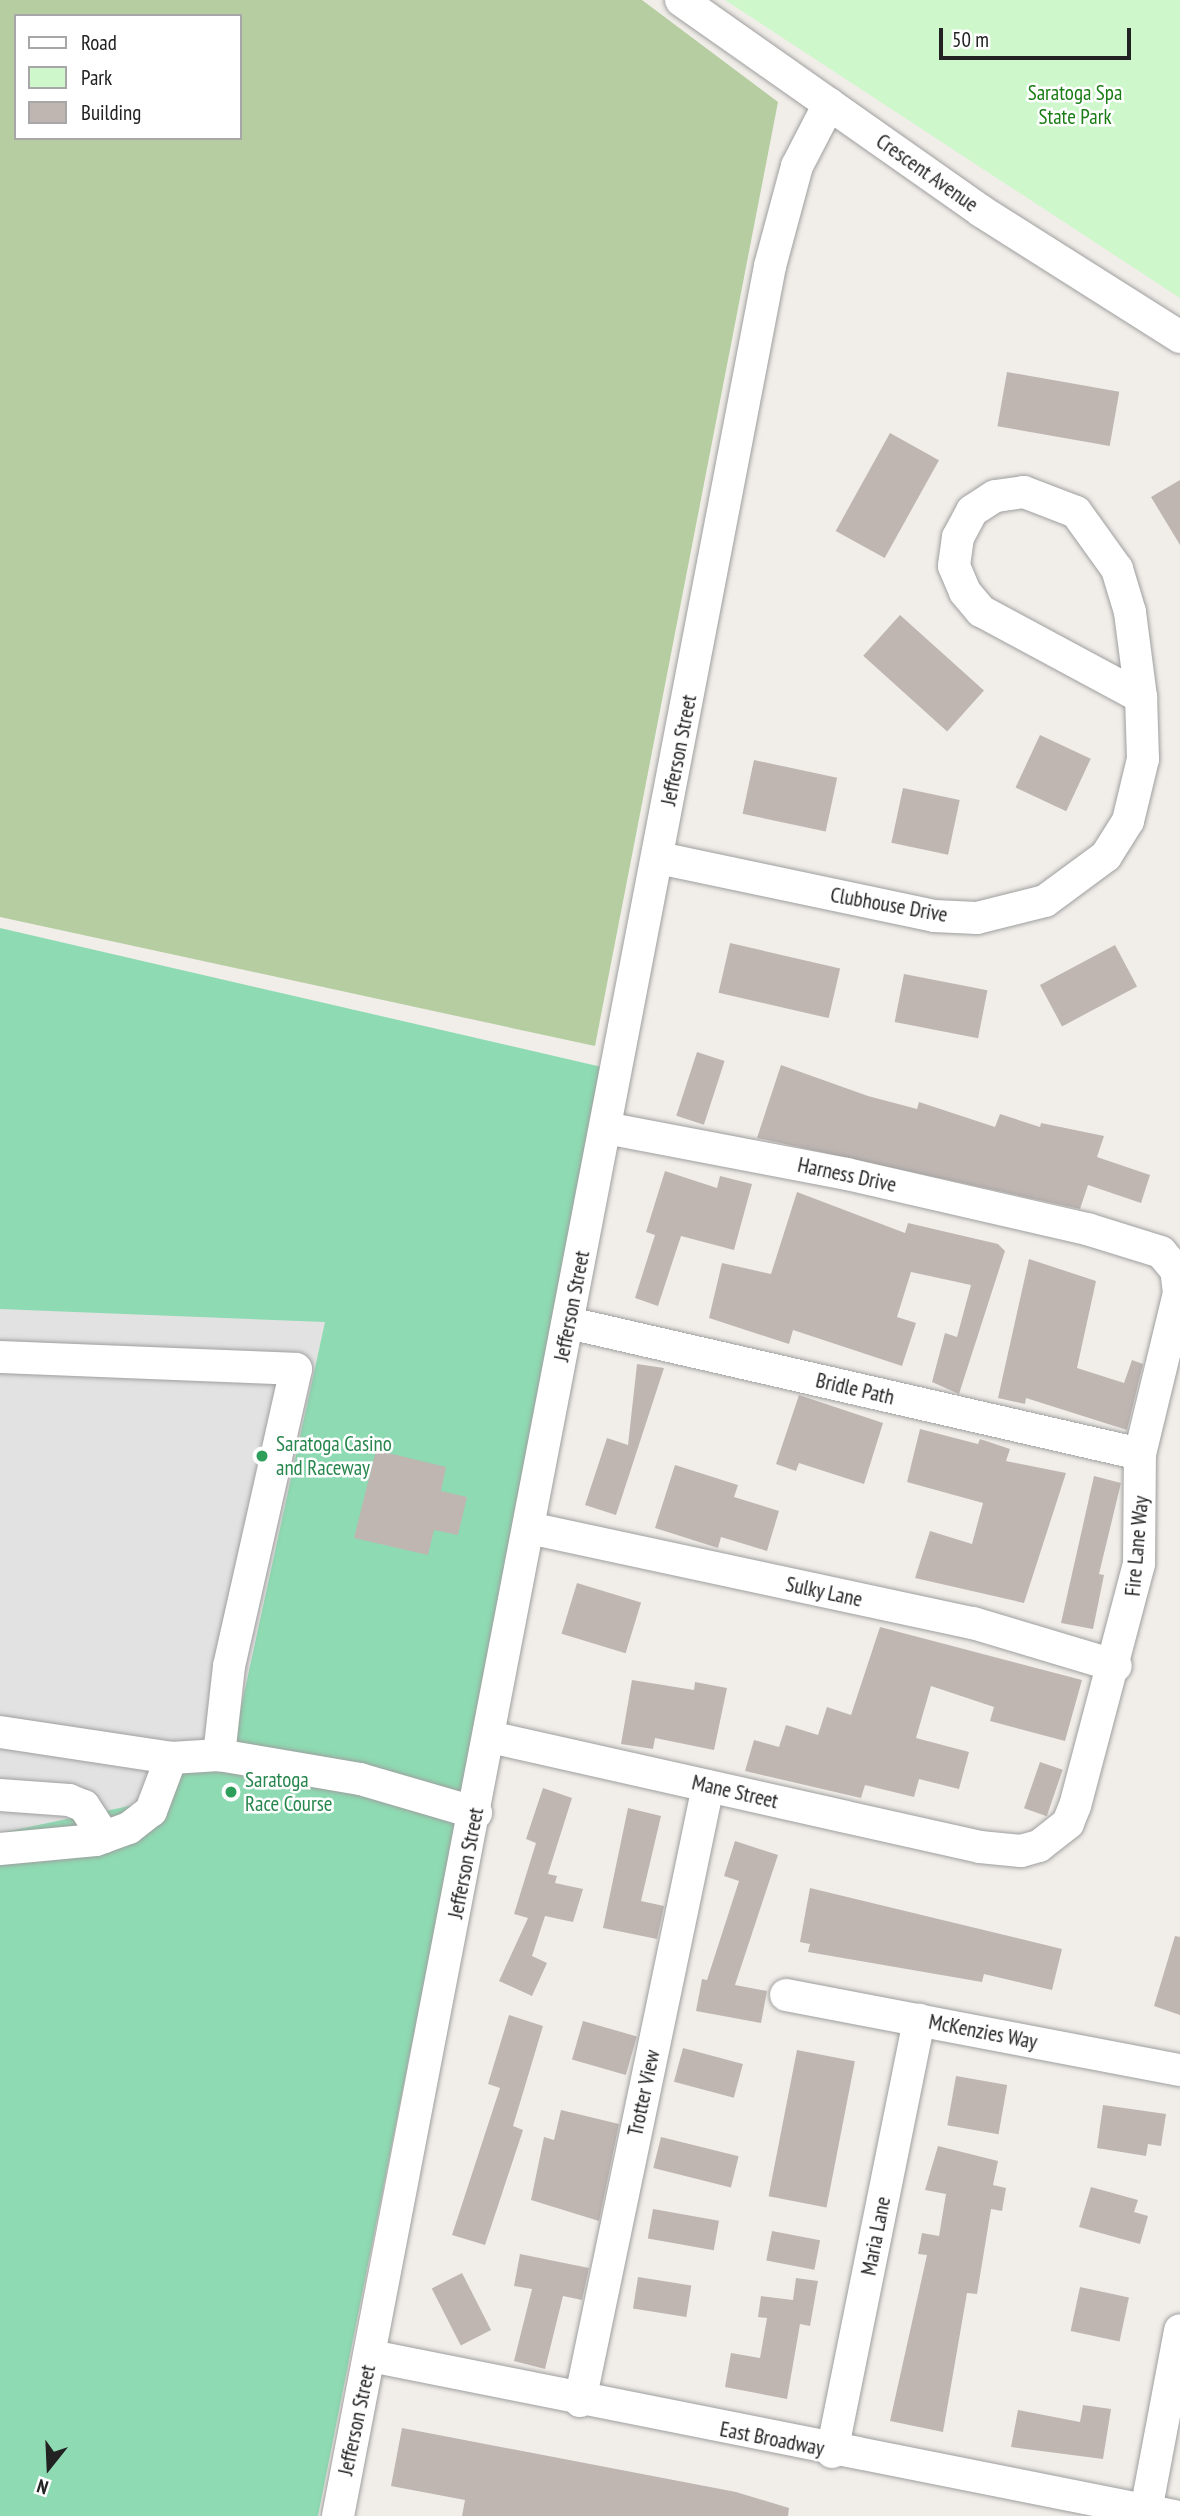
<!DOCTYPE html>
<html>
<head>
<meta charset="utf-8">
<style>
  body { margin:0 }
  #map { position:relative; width:1180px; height:2516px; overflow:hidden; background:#f1eee9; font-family:"PT Sans Narrow",sans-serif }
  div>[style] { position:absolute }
  .forest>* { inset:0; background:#b5cda1 }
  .park>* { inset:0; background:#cef7cb }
  .pitch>* { inset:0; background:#8edab2 }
  .parking>* { inset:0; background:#e2e2e2 }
  .building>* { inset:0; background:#bfb6b2; transform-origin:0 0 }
  .roads { filter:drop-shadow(0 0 2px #9f9f9f) drop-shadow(0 0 2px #9f9f9f) }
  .minor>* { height:32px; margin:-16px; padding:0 16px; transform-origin:16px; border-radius:16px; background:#fff }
  .dots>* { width:19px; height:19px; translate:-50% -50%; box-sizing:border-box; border:4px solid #fff; border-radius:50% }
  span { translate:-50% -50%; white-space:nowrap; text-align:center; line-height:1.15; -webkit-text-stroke:5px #fff; paint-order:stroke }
  .park-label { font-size:21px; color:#1a7c14 }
  .street-label { font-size:21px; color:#222 }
  .leisure-label { font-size:21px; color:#27864d }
  .left { translate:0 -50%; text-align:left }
  .legend { position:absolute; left:14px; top:14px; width:228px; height:126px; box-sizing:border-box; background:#fff; border:2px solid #a7a7a7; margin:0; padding:9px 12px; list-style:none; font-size:21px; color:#222 }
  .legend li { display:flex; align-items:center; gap:14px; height:35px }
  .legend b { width:35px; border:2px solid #a7a7a7 }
  .north { position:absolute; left:14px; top:2432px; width:70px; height:70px; -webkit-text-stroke:5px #fff; paint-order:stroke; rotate:198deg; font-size:19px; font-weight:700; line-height:28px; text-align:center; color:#222 }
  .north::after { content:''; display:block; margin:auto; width:24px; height:32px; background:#222; clip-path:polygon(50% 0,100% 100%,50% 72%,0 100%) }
  .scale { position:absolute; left:939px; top:28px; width:192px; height:32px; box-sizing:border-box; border:4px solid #222; border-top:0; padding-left:9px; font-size:21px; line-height:24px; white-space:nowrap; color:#222; -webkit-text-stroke:5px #fff; paint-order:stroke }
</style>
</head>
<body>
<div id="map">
  <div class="forest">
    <i style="clip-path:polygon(evenodd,0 0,642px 0,778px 102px,595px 1046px,0 917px,0 0,16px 16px,240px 16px,240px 138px,16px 138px,16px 16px)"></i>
  </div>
  <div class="park">
    <i style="clip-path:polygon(725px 0,1180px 0,1180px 298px)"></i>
  </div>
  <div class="pitch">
    <i style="clip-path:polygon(0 928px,606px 1068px,318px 2516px,0 2516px)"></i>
  </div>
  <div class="parking">
    <i style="clip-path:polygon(0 1309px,325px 1322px,235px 1735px,134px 1805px,0 1833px)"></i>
  </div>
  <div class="building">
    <i style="left:1007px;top:372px;width:114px;height:55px;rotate:10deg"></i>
    <i style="left:890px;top:433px;width:56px;height:112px;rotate:29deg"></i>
    <i style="clip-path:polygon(1180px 480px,1180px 545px,1151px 497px)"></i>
    <i style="left:900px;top:615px;width:113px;height:55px;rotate:42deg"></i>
    <i style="left:1040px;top:735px;width:56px;height:58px;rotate:25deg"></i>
    <i style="left:754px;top:760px;width:85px;height:55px;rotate:12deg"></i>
    <i style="left:903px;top:788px;width:58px;height:56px;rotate:12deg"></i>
    <i style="left:730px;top:943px;width:113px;height:51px;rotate:13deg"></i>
    <i style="left:1115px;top:945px;width:47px;height:85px;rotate:62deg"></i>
    <i style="left:904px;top:974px;width:85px;height:49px;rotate:11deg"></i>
    <i style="left:697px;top:1052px;width:29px;height:67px;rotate:18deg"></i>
    <i style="clip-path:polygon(781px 1065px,868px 1096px,917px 1109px,919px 1102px,995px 1127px,1000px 1114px,1040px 1127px,1041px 1123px,1104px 1136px,1097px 1157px,1150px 1175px,1141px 1203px,1088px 1185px,1080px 1209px,757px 1138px)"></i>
    <i style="clip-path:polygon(665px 1171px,717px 1188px,720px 1176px,752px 1184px,734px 1250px,681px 1236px,658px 1306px,635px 1298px,655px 1235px,646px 1232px)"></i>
    <i style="clip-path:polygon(797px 1192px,905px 1233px,908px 1223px,998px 1244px,1005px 1251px,959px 1394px,932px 1382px,945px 1333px,957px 1337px,971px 1285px,911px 1272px,897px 1317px,916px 1323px,902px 1366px,793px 1330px,789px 1344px,709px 1318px,722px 1263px,771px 1274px)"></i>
    <i style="clip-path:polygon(1029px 1259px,1096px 1281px,1077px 1368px,1124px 1383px,1132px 1360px,1143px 1364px,1127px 1430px,1026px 1398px,1025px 1404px,998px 1398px)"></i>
    <i style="clip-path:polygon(637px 1364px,664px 1368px,616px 1515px,585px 1505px,607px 1438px,628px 1445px)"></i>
    <i style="clip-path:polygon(799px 1395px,883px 1423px,864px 1484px,799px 1463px,796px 1471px,776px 1464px)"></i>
    <i style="clip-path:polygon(920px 1429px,978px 1444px,980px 1439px,1010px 1449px,1006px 1461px,1066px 1473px,1024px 1603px,915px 1578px,930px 1531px,972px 1544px,983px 1503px,907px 1482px)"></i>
    <i style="clip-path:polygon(376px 1450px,446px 1467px,441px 1491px,467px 1497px,458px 1535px,434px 1530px,428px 1555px,354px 1538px)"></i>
    <i style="clip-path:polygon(675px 1465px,738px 1485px,734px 1497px,779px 1511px,767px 1551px,721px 1537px,718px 1548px,655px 1528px)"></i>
    <i style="clip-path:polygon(1094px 1476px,1121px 1483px,1099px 1574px,1104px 1575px,1093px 1629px,1061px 1623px)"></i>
    <i style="left:577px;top:1583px;width:67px;height:53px;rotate:17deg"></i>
    <i style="clip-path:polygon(880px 1627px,1082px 1680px,1065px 1741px,990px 1721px,994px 1707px,931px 1686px,916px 1738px,969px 1752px,959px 1789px,919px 1779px,914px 1797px,865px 1785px,861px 1798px,745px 1771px,754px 1740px,779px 1747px,786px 1725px,818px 1735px,827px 1707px,851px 1715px)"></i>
    <i style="clip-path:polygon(632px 1680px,694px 1690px,695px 1682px,727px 1688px,714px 1750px,655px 1738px,653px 1749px,621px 1744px)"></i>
    <i style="left:1040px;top:1762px;width:24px;height:49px;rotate:19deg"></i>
    <i style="clip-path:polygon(543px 1788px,572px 1798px,548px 1874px,557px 1876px,555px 1883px,583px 1889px,573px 1922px,545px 1916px,532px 1956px,547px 1963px,532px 1996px,499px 1981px,528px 1918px,514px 1914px,536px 1843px,526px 1839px)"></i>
    <i style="clip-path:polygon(628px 1808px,661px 1816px,641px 1901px,664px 1906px,657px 1939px,603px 1928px)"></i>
    <i style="clip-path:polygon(735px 1841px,778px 1855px,735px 1985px,767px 1991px,761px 2023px,696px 2011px,702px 1979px,707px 1980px,739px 1881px,724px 1876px)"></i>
    <i style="clip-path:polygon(810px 1888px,1062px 1949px,1052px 1990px,984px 1974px,982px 1982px,808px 1952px,810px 1944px,800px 1942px)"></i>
    <i style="clip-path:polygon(1175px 1936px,1180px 1937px,1180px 2015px,1154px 2006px)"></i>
    <i style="clip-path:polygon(509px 2015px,543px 2026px,513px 2126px,523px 2130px,485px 2245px,452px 2235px,500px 2088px,488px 2084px)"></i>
    <i style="left:583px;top:2021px;width:56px;height:40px;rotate:16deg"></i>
    <i style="left:683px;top:2048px;width:62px;height:35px;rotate:15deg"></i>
    <i style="left:797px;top:2050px;width:59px;height:149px;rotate:11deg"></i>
    <i style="left:956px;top:2076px;width:52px;height:50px;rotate:10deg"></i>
    <i style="clip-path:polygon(1103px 2105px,1166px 2114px,1161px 2146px,1148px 2144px,1146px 2156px,1097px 2148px)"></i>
    <i style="clip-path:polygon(561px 2110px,619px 2124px,599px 2221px,531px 2200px,544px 2137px,554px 2140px)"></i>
    <i style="left:661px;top:2137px;width:80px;height:32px;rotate:14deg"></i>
    <i style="clip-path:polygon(938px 2146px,998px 2161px,993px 2185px,1006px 2188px,1002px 2211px,991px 2209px,977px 2294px,967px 2293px,943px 2432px,890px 2421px,927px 2255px,918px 2254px,922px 2233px,939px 2236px,946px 2194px,925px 2190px)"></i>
    <i style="clip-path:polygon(1091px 2187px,1138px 2200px,1134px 2212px,1148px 2216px,1140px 2244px,1079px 2227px)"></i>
    <i style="left:653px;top:2209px;width:67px;height:30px;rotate:10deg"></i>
    <i style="left:772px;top:2231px;width:49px;height:30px;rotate:11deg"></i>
    <i style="clip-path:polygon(520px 2254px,589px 2268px,582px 2300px,563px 2296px,545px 2369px,514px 2361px,532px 2289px,514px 2286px)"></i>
    <i style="left:462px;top:2273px;width:64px;height:34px;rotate:63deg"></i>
    <i style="left:638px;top:2277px;width:54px;height:32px;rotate:9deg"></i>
    <i style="clip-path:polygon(796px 2278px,818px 2281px,810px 2326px,800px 2324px,787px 2399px,725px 2387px,731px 2353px,760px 2358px,767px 2318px,758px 2317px,761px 2296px,793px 2300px)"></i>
    <i style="left:1080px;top:2287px;width:50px;height:45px;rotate:12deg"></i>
    <i style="clip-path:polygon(1083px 2405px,1111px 2409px,1103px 2459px,1011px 2447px,1018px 2410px,1080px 2422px)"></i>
    <i style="clip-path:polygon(402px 2428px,736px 2492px,789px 2508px,788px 2516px,462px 2516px,465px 2500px,391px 2486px)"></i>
  </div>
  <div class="roads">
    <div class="minor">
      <i style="left:681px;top:0;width:367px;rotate:35.1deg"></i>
      <i style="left:981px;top:211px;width:236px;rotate:32.3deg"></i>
      <i style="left:659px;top:858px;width:281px;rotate:11.9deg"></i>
      <i style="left:934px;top:916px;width:43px;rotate:2.7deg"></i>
      <i style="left:977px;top:918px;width:70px;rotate:-14deg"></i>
      <i style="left:1045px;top:901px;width:76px;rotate:-36.4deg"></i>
      <i style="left:1106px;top:856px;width:41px;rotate:-57.8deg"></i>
      <i style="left:1128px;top:821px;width:64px;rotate:-76.4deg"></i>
      <i style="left:1143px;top:759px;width:62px;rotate:-91.8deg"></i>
      <i style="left:1141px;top:697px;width:86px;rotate:-97.4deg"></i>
      <i style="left:1130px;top:612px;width:45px;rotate:-106.8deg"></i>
      <i style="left:1117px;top:569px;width:70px;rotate:-125.7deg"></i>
      <i style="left:1076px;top:512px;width:56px;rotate:-159deg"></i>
      <i style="left:1024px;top:492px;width:29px;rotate:172deg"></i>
      <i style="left:995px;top:496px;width:27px;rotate:147deg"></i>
      <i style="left:972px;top:511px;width:30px;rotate:118deg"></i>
      <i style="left:958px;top:537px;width:29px;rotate:98deg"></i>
      <i style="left:954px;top:566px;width:28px;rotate:67deg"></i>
      <i style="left:965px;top:592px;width:25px;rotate:50deg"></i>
      <i style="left:981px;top:611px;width:182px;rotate:28.3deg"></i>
      <i style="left:569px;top:1323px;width:586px;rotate:12.92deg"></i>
      <i style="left:0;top:1357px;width:296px;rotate:2.3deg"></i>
      <i style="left:296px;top:1369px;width:304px;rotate:102.7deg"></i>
      <i style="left:229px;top:1666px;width:90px;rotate:96.4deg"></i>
      <i style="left:529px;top:1528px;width:454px;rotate:12.1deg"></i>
      <i style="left:973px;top:1623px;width:149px;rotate:16.7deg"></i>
      <i style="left:0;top:1732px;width:173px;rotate:8.6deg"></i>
      <i style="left:171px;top:1758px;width:48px;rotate:-3.6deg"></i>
      <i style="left:219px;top:1755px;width:143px;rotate:9.7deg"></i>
      <i style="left:360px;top:1779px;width:121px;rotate:16.3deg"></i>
      <i style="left:490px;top:1737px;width:502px;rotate:12.65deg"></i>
      <i style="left:980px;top:1847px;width:41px;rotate:5.6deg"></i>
      <i style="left:1021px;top:1851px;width:19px;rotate:-16deg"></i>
      <i style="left:1039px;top:1846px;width:37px;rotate:-38deg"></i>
      <i style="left:1068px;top:1823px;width:18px;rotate:-68deg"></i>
      <i style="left:1075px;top:1806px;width:250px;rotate:-75.2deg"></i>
      <i style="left:1139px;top:1564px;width:110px;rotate:-89.5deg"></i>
      <i style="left:1140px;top:1454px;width:166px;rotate:-76.4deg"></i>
      <i style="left:1179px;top:1293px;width:23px;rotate:-97deg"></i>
      <i style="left:1176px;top:1270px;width:23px;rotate:-130deg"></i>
      <i style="left:1161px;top:1252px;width:77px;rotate:-162.7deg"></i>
      <i style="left:1087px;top:1229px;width:246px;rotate:-167.1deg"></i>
      <i style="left:847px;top:1174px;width:245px;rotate:-169.2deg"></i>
      <i style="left:0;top:1795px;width:69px;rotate:4.1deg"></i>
      <i style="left:69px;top:1800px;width:16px;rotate:22deg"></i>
      <i style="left:84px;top:1806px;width:37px;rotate:57deg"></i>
      <i style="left:0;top:1849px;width:96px;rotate:-5.4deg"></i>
      <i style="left:96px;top:1840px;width:35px;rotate:-20deg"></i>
      <i style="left:129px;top:1828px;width:28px;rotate:-38deg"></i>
      <i style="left:151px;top:1811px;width:57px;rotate:-69.3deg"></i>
      <i style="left:786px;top:1995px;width:401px;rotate:10.8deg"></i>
      <i style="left:371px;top:2356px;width:820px;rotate:11.26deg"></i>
      <i style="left:580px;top:2401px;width:628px;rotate:-78.24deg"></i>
      <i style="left:832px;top:2452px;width:441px;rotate:-78.6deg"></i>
      <i style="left:338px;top:2516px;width:2291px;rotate:-79.13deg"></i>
      <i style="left:770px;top:266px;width:104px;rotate:-74.9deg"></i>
      <i style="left:797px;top:166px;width:70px;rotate:-62.7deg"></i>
      <i style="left:1145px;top:2516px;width:189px;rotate:-79.3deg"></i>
    </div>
  </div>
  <div class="dots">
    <i style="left:262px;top:1456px;background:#2e9e5b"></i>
    <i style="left:231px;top:1792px;background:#2e9e5b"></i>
  </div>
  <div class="park-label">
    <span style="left:1075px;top:105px">Saratoga Spa<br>State Park</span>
  </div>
  <div class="street-label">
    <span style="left:927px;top:173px;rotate:35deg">Crescent Avenue</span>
    <span style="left:679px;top:750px;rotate:-79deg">Jefferson Street</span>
    <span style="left:889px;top:905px;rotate:10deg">Clubhouse Drive</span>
    <span style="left:847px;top:1175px;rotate:12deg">Harness Drive</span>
    <span style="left:572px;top:1306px;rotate:-79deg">Jefferson Street</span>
    <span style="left:855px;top:1389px;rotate:13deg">Bridle Path</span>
    <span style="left:1137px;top:1546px;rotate:-85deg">Fire Lane Way</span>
    <span style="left:824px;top:1592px;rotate:12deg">Sulky Lane</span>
    <span style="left:735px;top:1792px;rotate:13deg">Mane Street</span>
    <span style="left:466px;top:1863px;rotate:-79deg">Jefferson Street</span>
    <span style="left:983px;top:2032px;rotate:11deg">McKenzies Way</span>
    <span style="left:644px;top:2093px;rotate:-78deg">Trotter View</span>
    <span style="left:876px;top:2236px;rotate:-79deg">Maria Lane</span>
    <span style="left:357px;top:2420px;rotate:-78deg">Jefferson Street</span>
    <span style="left:772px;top:2439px;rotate:11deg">East Broadway</span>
  </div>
  <div class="leisure-label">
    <span class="left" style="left:276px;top:1456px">Saratoga Casino<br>and Raceway</span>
    <span class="left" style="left:245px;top:1792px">Saratoga<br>Race Course</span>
  </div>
  <ul class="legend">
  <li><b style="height:9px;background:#fff"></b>Road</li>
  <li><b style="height:19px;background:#cef7cb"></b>Park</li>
  <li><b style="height:19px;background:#bfb6b2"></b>Building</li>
  </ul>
  <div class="north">N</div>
  <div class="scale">50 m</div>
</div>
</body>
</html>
